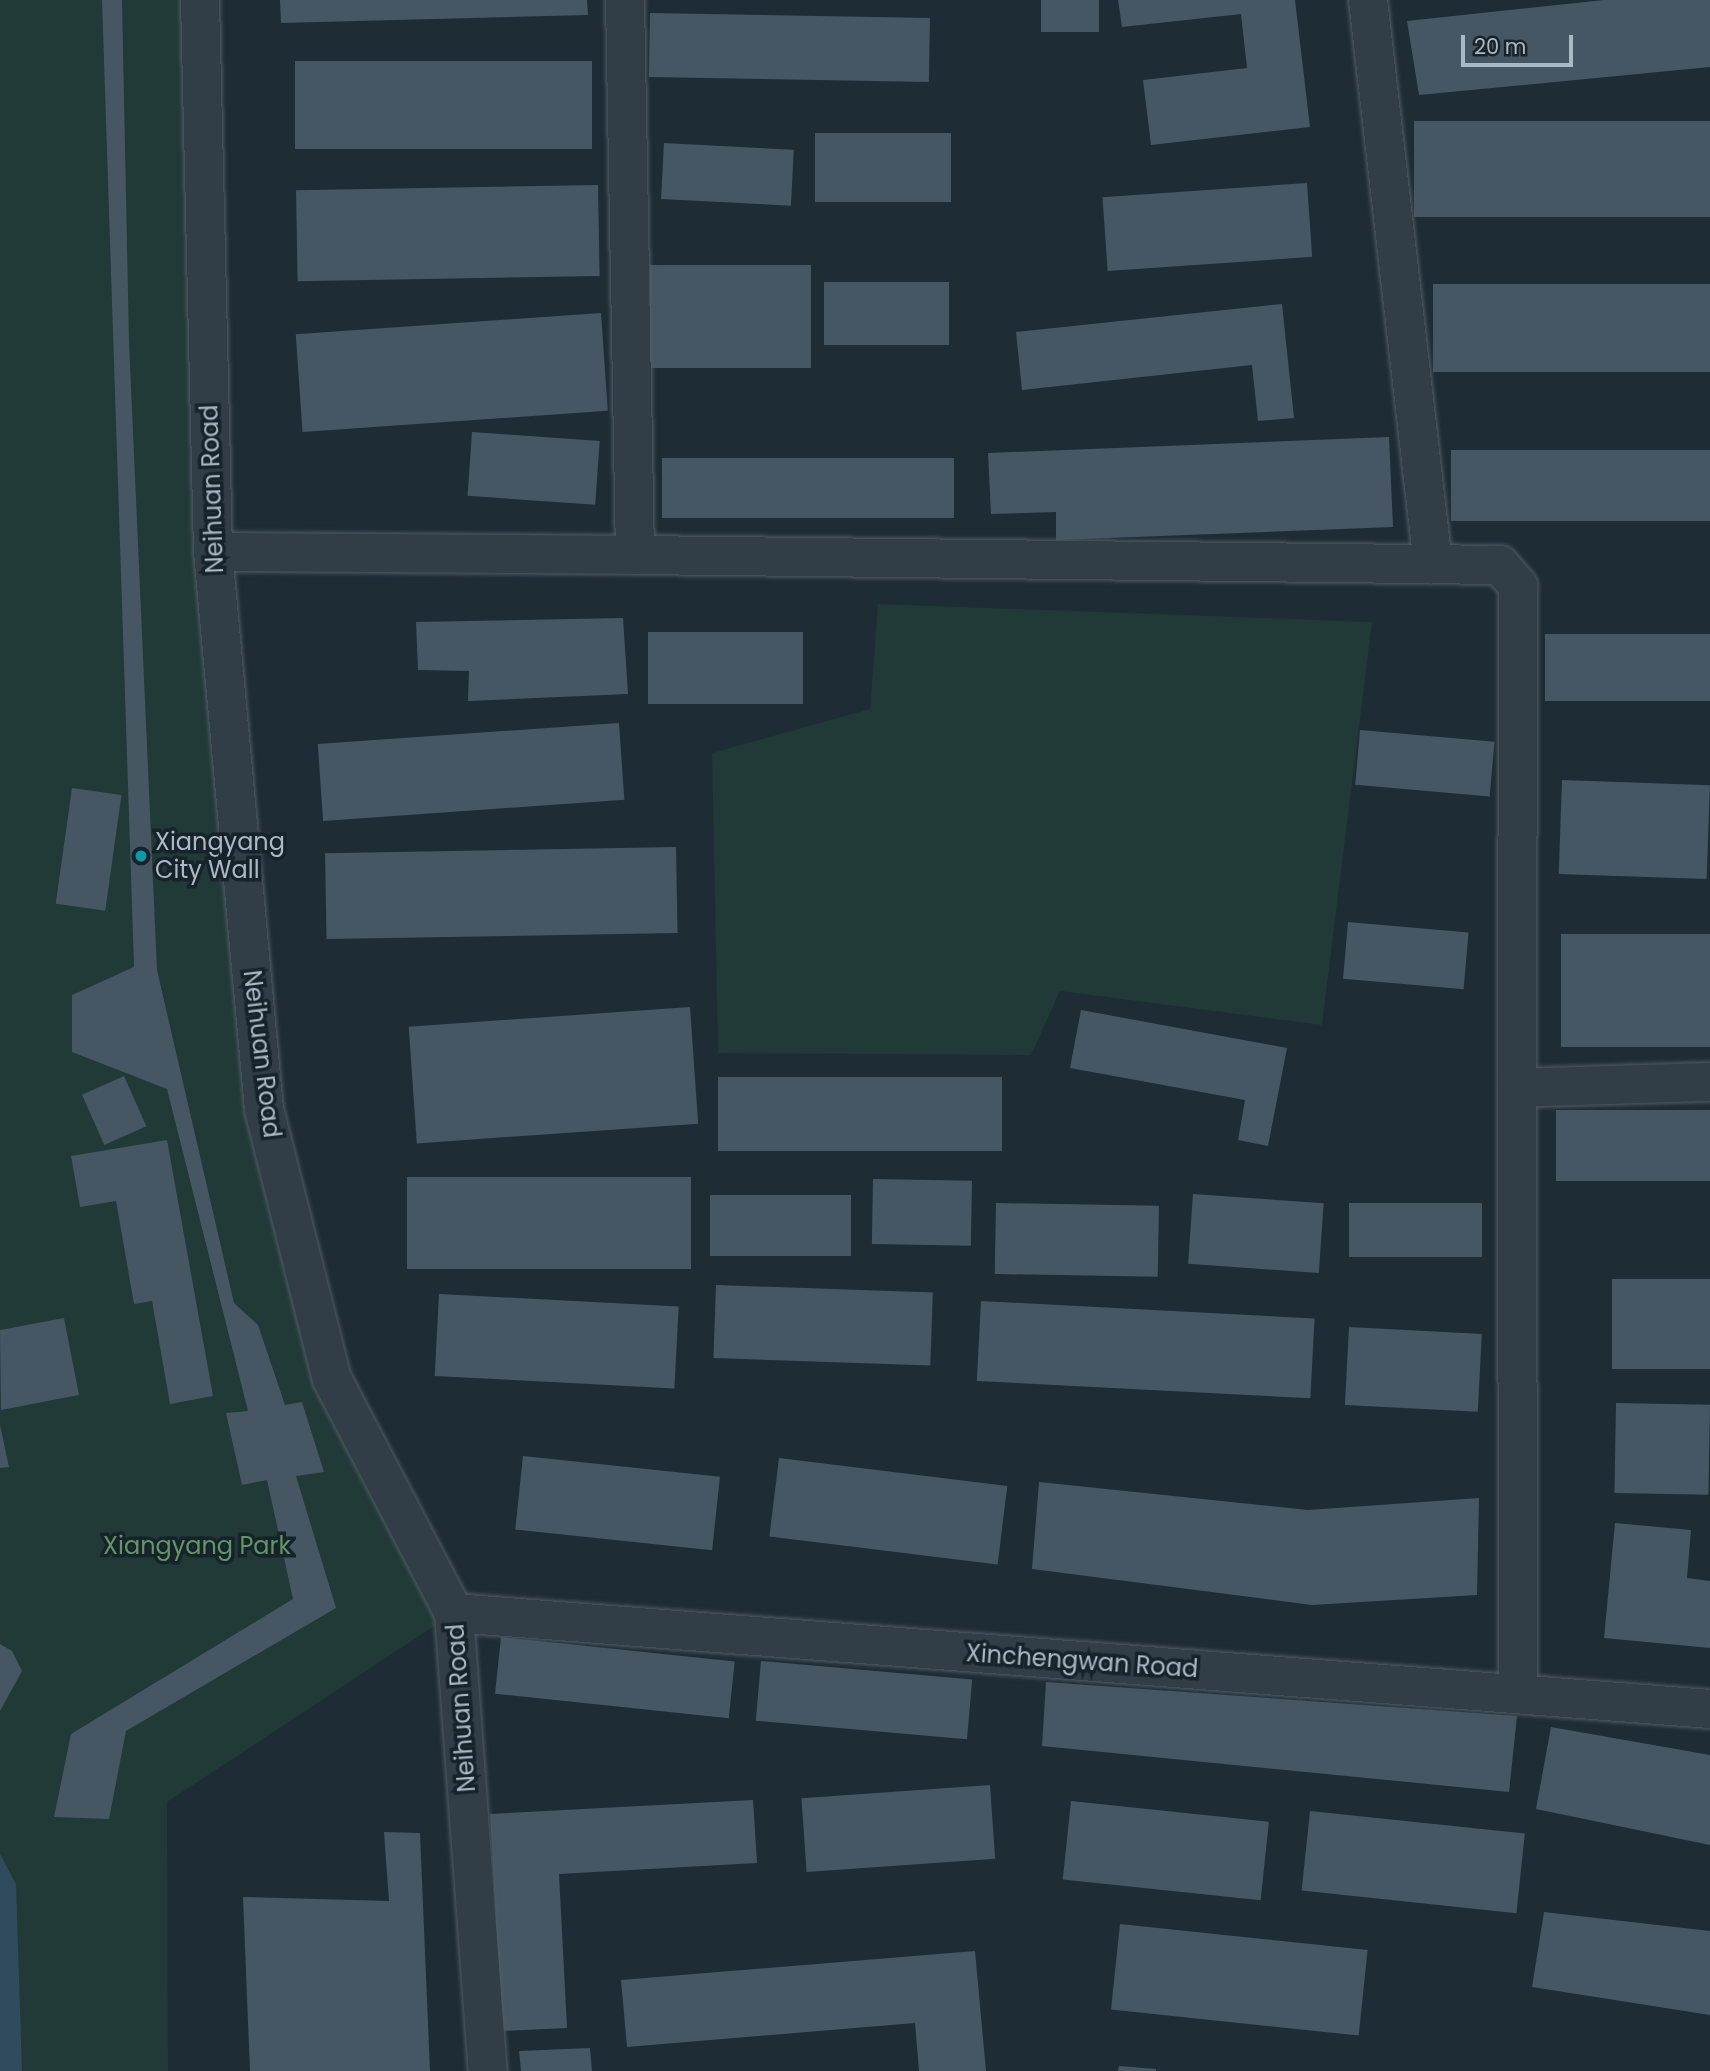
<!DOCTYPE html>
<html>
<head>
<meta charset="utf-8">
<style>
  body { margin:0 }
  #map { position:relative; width:1710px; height:2071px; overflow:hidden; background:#1e2c36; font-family:Poppins,sans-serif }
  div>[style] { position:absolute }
  .green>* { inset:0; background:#213937 }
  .water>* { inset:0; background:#304b5e }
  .building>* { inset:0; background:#465763; transform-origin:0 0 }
  .roads { filter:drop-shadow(0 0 2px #4f5c65) drop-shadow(0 0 2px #4f5c65) }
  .minor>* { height:38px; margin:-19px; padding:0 19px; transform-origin:19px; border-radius:19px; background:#323e47 }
  .dots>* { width:19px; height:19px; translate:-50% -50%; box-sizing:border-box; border:4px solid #17232b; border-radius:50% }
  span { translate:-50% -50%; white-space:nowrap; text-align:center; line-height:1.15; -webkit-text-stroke:7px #17232b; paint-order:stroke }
  .street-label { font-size:24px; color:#abb9c4 }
  .poi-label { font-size:24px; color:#abb9c4 }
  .left { translate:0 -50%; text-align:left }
  .park-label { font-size:24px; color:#639566 }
  .scale { position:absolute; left:1461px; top:35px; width:112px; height:32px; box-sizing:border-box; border:4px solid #abb9c4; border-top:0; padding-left:9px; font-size:21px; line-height:24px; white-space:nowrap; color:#abb9c4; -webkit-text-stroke:5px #17232b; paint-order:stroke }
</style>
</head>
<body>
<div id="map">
  <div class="green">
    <i style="clip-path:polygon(0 0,200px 0,264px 1109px,332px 1379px,454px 1613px,167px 1802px,168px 2071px,0 2071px)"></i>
    <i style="clip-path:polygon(878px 604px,1372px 622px,1322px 1025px,1060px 991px,1031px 1055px,718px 1053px,712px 753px,870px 709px)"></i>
  </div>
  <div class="water">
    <i style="clip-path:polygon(0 1854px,16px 1884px,22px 2071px,0 2071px)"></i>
  </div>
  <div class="building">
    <i style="clip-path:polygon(102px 0,122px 0,129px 342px,157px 970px,234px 1303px,258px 1325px,285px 1405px,302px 1402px,324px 1472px,296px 1476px,336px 1608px,126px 1731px,109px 1819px,54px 1817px,71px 1734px,293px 1599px,267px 1480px,242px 1485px,226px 1413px,248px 1411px,167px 1089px,72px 1052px,72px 995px,134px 967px)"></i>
    <i style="clip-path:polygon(280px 0,587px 0,588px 15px,281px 23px)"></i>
    <i style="left:1041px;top:0;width:58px;height:32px"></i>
    <i style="clip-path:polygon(1118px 0,1295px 0,1310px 127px,1151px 145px,1143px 80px,1247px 68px,1241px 14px,1122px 27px)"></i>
    <i style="clip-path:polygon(1604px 0,1710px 0,1710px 67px,1419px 95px,1407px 21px)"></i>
    <i style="left:650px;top:13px;width:280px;height:64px;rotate:1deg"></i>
    <i style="left:295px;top:61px;width:297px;height:88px"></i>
    <i style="left:1710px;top:121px;width:96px;height:296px;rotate:90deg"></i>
    <i style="left:951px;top:133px;width:69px;height:136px;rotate:90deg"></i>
    <i style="left:664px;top:143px;width:130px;height:56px;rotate:3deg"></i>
    <i style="left:1307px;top:183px;width:74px;height:205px;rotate:86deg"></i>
    <i style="left:598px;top:185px;width:91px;height:302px;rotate:89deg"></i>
    <i style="left:650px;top:265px;width:161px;height:103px"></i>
    <i style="left:824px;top:282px;width:125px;height:63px"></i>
    <i style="left:1710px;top:284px;width:88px;height:277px;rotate:90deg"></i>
    <i style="clip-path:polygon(1282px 304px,1294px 418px,1258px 421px,1252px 365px,1022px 390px,1016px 332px)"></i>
    <i style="left:601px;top:313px;width:98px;height:306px;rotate:86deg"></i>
    <i style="left:472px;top:432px;width:128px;height:64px;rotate:4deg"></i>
    <i style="clip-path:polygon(1389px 437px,1393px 527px,1056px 540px,1056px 512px,991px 514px,988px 453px)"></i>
    <i style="left:1710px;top:450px;width:71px;height:259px;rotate:90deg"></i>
    <i style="left:662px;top:458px;width:292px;height:60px"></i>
    <i style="clip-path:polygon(623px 618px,628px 694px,468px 701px,469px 671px,418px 670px,416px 622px)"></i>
    <i style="left:648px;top:632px;width:155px;height:72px"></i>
    <i style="left:1545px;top:634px;width:165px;height:67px"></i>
    <i style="left:619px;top:723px;width:77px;height:302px;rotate:86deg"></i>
    <i style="left:1360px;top:730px;width:135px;height:55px;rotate:5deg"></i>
    <i style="left:1562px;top:780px;width:148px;height:94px;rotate:2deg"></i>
    <i style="left:72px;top:788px;width:50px;height:117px;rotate:8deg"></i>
    <i style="left:676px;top:847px;width:86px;height:351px;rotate:89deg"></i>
    <i style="left:1348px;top:922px;width:121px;height:57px;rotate:5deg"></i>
    <i style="left:1710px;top:934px;width:113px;height:149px;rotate:90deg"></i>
    <i style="left:690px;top:1007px;width:117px;height:282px;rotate:86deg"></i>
    <i style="clip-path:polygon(1081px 1010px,1287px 1048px,1268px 1146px,1238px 1140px,1245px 1100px,1070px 1068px)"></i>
    <i style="left:124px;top:1076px;width:55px;height:46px;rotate:66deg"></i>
    <i style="left:718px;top:1077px;width:284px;height:74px"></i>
    <i style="left:1556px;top:1110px;width:154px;height:71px"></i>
    <i style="clip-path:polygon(167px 1140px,213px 1396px,170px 1404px,152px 1301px,134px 1304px,116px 1201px,80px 1207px,71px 1156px)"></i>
    <i style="left:691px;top:1177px;width:92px;height:284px;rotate:90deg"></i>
    <i style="left:873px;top:1179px;width:99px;height:65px;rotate:1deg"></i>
    <i style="left:1193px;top:1194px;width:131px;height:70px;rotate:4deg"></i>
    <i style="left:710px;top:1195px;width:141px;height:61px"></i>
    <i style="left:996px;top:1203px;width:163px;height:71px;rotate:1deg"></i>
    <i style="left:1349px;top:1203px;width:133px;height:54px"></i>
    <i style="left:1710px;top:1279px;width:90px;height:98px;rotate:90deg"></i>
    <i style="left:716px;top:1285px;width:217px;height:73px;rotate:2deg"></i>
    <i style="left:439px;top:1294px;width:240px;height:82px;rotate:3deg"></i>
    <i style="left:981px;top:1301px;width:334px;height:80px;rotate:3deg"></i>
    <i style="clip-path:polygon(64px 1318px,79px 1395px,1px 1410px,0 1330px)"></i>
    <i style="left:1349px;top:1327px;width:133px;height:78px;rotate:3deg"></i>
    <i style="left:1616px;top:1403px;width:94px;height:90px;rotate:1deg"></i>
    <i style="clip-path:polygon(0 1425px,9px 1467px,0 1468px)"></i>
    <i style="left:523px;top:1456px;width:198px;height:74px;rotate:6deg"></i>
    <i style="left:779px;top:1458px;width:230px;height:79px;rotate:7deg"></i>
    <i style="clip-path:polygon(1039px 1482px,1308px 1510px,1479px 1498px,1477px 1595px,1312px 1605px,1032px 1569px)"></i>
    <i style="clip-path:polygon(1615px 1523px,1691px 1530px,1687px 1578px,1710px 1581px,1710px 1648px,1604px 1638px)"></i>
    <i style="left:501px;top:1637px;width:235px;height:57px;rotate:6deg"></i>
    <i style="clip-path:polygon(0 1644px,12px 1651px,22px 1671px,0 1711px)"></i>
    <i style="left:761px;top:1661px;width:212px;height:60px;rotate:5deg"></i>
    <i style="clip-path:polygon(1046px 1682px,1517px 1716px,1509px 1792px,1042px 1746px)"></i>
    <i style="clip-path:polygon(1551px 1727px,1710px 1755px,1710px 1845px,1536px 1809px)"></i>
    <i style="left:990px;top:1785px;width:74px;height:189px;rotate:86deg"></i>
    <i style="clip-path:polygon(753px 1800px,757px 1863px,559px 1874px,567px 2028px,502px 2031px,490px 1814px)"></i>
    <i style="left:1071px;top:1801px;width:199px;height:79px;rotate:6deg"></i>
    <i style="left:1310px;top:1811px;width:216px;height:80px;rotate:6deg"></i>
    <i style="clip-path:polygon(384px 1832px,420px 1833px,430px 2071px,250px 2071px,243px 1897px,389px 1901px)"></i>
    <i style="clip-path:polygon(1544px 1912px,1710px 1931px,1710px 2015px,1532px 1987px)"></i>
    <i style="left:1120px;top:1924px;width:249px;height:86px;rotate:6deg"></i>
    <i style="clip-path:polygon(975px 1951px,986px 2071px,919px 2071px,915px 2023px,627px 2047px,621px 1980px)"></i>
    <i style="clip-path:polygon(590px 2048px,592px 2071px,521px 2071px,519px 2051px)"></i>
    <i style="clip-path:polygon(1119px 2066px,1156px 2069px,1156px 2071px,1118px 2071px)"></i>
  </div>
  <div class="roads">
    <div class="minor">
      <i style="left:200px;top:0;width:552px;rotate:88.65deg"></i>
      <i style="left:213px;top:552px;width:559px;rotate:84.77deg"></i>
      <i style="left:264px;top:1109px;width:278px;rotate:75.9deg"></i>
      <i style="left:332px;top:1379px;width:264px;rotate:62.5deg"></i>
      <i style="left:454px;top:1613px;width:459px;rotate:85.8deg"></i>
      <i style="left:1368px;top:0;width:568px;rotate:83.43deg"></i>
      <i style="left:213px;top:552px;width:422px;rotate:0.4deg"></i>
      <i style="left:635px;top:555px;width:555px;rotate:-91.03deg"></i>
      <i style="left:635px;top:555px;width:865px;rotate:0.66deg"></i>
      <i style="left:1500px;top:565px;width:28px;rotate:49deg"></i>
      <i style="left:1518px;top:586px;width:502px;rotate:90.11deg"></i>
      <i style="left:454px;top:1613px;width:1260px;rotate:4.37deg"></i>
      <i style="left:1518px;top:1694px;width:606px;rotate:-90.09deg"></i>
      <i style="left:1517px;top:1088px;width:193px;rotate:-1.8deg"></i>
    </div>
  </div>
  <div class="dots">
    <i style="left:141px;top:856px;background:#0f9aa8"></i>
  </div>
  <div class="street-label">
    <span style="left:212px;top:489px;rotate:-92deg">Neihuan Road</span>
    <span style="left:262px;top:1054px;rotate:83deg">Neihuan Road</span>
    <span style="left:1082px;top:1661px;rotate:4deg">Xinchengwan Road</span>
    <span style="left:461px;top:1708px;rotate:-94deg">Neihuan Road</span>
  </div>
  <div class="poi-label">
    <span class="left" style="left:155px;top:856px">Xiangyang<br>City Wall</span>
  </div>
  <div class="park-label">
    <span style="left:197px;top:1546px">Xiangyang Park</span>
  </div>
  <div class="scale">20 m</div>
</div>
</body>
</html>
